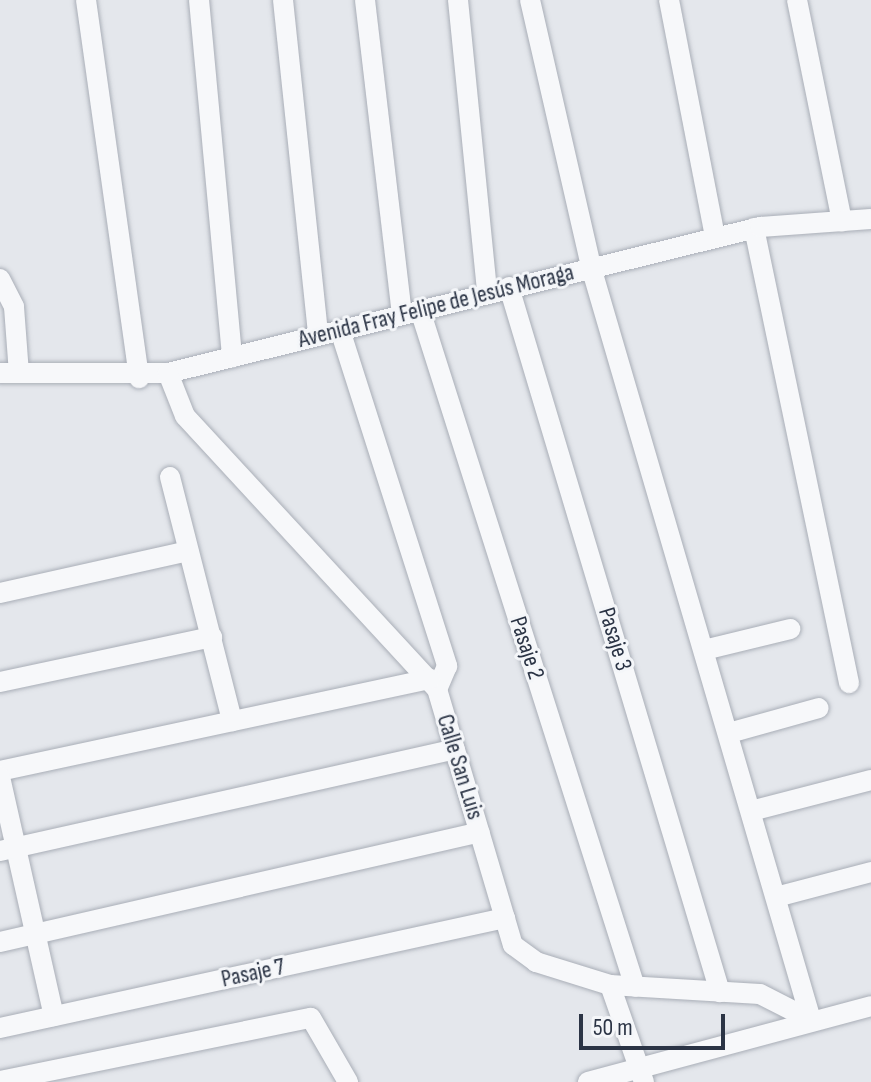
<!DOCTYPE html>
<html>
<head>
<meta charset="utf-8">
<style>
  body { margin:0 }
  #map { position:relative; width:871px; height:1082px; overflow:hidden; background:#e4e7ec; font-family:"Sofia Sans Condensed",sans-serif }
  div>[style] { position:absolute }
  .roads { filter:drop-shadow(0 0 2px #a9aeb7) drop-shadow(0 0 2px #a9aeb7) }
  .minor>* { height:20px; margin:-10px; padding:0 10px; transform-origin:10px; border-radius:10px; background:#f7f8fa }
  span { translate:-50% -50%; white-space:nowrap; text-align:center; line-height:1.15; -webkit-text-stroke:6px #f4f6f9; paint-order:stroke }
  .street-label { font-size:24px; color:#2b3445 }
  .scale { position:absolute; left:579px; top:1014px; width:146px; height:36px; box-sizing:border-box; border:4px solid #2b3445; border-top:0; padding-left:10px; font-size:24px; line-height:28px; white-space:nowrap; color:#2b3445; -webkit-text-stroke:6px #f4f6f9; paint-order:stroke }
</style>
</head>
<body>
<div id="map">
  <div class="roads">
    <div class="minor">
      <i style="left:86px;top:0;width:382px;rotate:82deg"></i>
      <i style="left:199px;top:0;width:359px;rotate:84.7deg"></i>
      <i style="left:283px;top:0;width:337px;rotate:84deg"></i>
      <i style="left:365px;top:0;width:316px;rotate:83.3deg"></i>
      <i style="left:458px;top:0;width:294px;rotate:84.3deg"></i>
      <i style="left:530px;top:0;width:274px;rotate:77.1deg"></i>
      <i style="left:591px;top:267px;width:784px;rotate:73.71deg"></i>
      <i style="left:669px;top:0;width:241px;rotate:79deg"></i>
      <i style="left:797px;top:0;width:226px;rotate:78.5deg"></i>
      <i style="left:754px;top:228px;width:465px;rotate:78.2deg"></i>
      <i style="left:0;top:279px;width:31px;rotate:63deg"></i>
      <i style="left:14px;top:307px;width:66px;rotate:85.7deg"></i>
      <i style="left:509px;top:287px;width:736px;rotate:73.34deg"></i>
      <i style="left:420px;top:310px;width:710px;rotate:72.38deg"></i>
      <i style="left:340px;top:330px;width:353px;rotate:72.3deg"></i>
      <i style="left:447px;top:666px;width:25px;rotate:113deg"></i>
      <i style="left:0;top:373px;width:168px"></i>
      <i style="left:168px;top:373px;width:610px;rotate:-13.85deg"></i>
      <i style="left:760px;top:227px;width:111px;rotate:-4.1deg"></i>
      <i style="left:168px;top:373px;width:46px;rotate:68.4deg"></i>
      <i style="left:185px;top:416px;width:372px;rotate:47.3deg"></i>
      <i style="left:437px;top:689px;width:267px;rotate:73.5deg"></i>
      <i style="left:513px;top:945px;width:29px;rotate:36deg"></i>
      <i style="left:536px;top:962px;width:77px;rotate:17.3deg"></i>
      <i style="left:610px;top:985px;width:150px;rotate:3.4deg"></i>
      <i style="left:760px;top:994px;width:57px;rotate:27deg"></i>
      <i style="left:170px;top:477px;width:252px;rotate:75.7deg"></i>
      <i style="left:0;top:593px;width:193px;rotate:-12.6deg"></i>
      <i style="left:704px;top:650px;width:89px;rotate:-13.7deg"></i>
      <i style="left:0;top:682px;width:217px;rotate:-12deg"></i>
      <i style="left:729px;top:733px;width:93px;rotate:-15.5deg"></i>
      <i style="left:0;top:771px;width:440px;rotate:-12.1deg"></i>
      <i style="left:0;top:777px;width:245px;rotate:77.3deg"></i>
      <i style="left:751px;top:811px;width:124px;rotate:-14.5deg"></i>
      <i style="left:0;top:851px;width:466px;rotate:-12.6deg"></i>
      <i style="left:776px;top:897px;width:98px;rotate:-14.7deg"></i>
      <i style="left:0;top:942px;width:492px;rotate:-12.9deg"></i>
      <i style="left:610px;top:985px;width:103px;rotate:70.7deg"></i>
      <i style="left:0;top:1028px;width:517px;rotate:-12.29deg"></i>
      <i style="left:0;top:1081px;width:317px;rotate:-11.5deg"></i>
      <i style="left:311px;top:1018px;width:74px;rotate:60deg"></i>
      <i style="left:588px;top:1082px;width:293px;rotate:-15deg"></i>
    </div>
  </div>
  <div class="street-label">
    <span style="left:436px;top:306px;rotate:-14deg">Avenida Fray Felipe de Jesús Moraga</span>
    <span style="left:615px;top:639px;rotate:73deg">Pasaje 3</span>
    <span style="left:527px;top:648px;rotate:72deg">Pasaje 2</span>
    <span style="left:460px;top:767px;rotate:73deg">Calle San Luis</span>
    <span style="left:253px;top:973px;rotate:-12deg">Pasaje 7</span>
  </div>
  <div class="scale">50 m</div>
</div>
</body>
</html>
